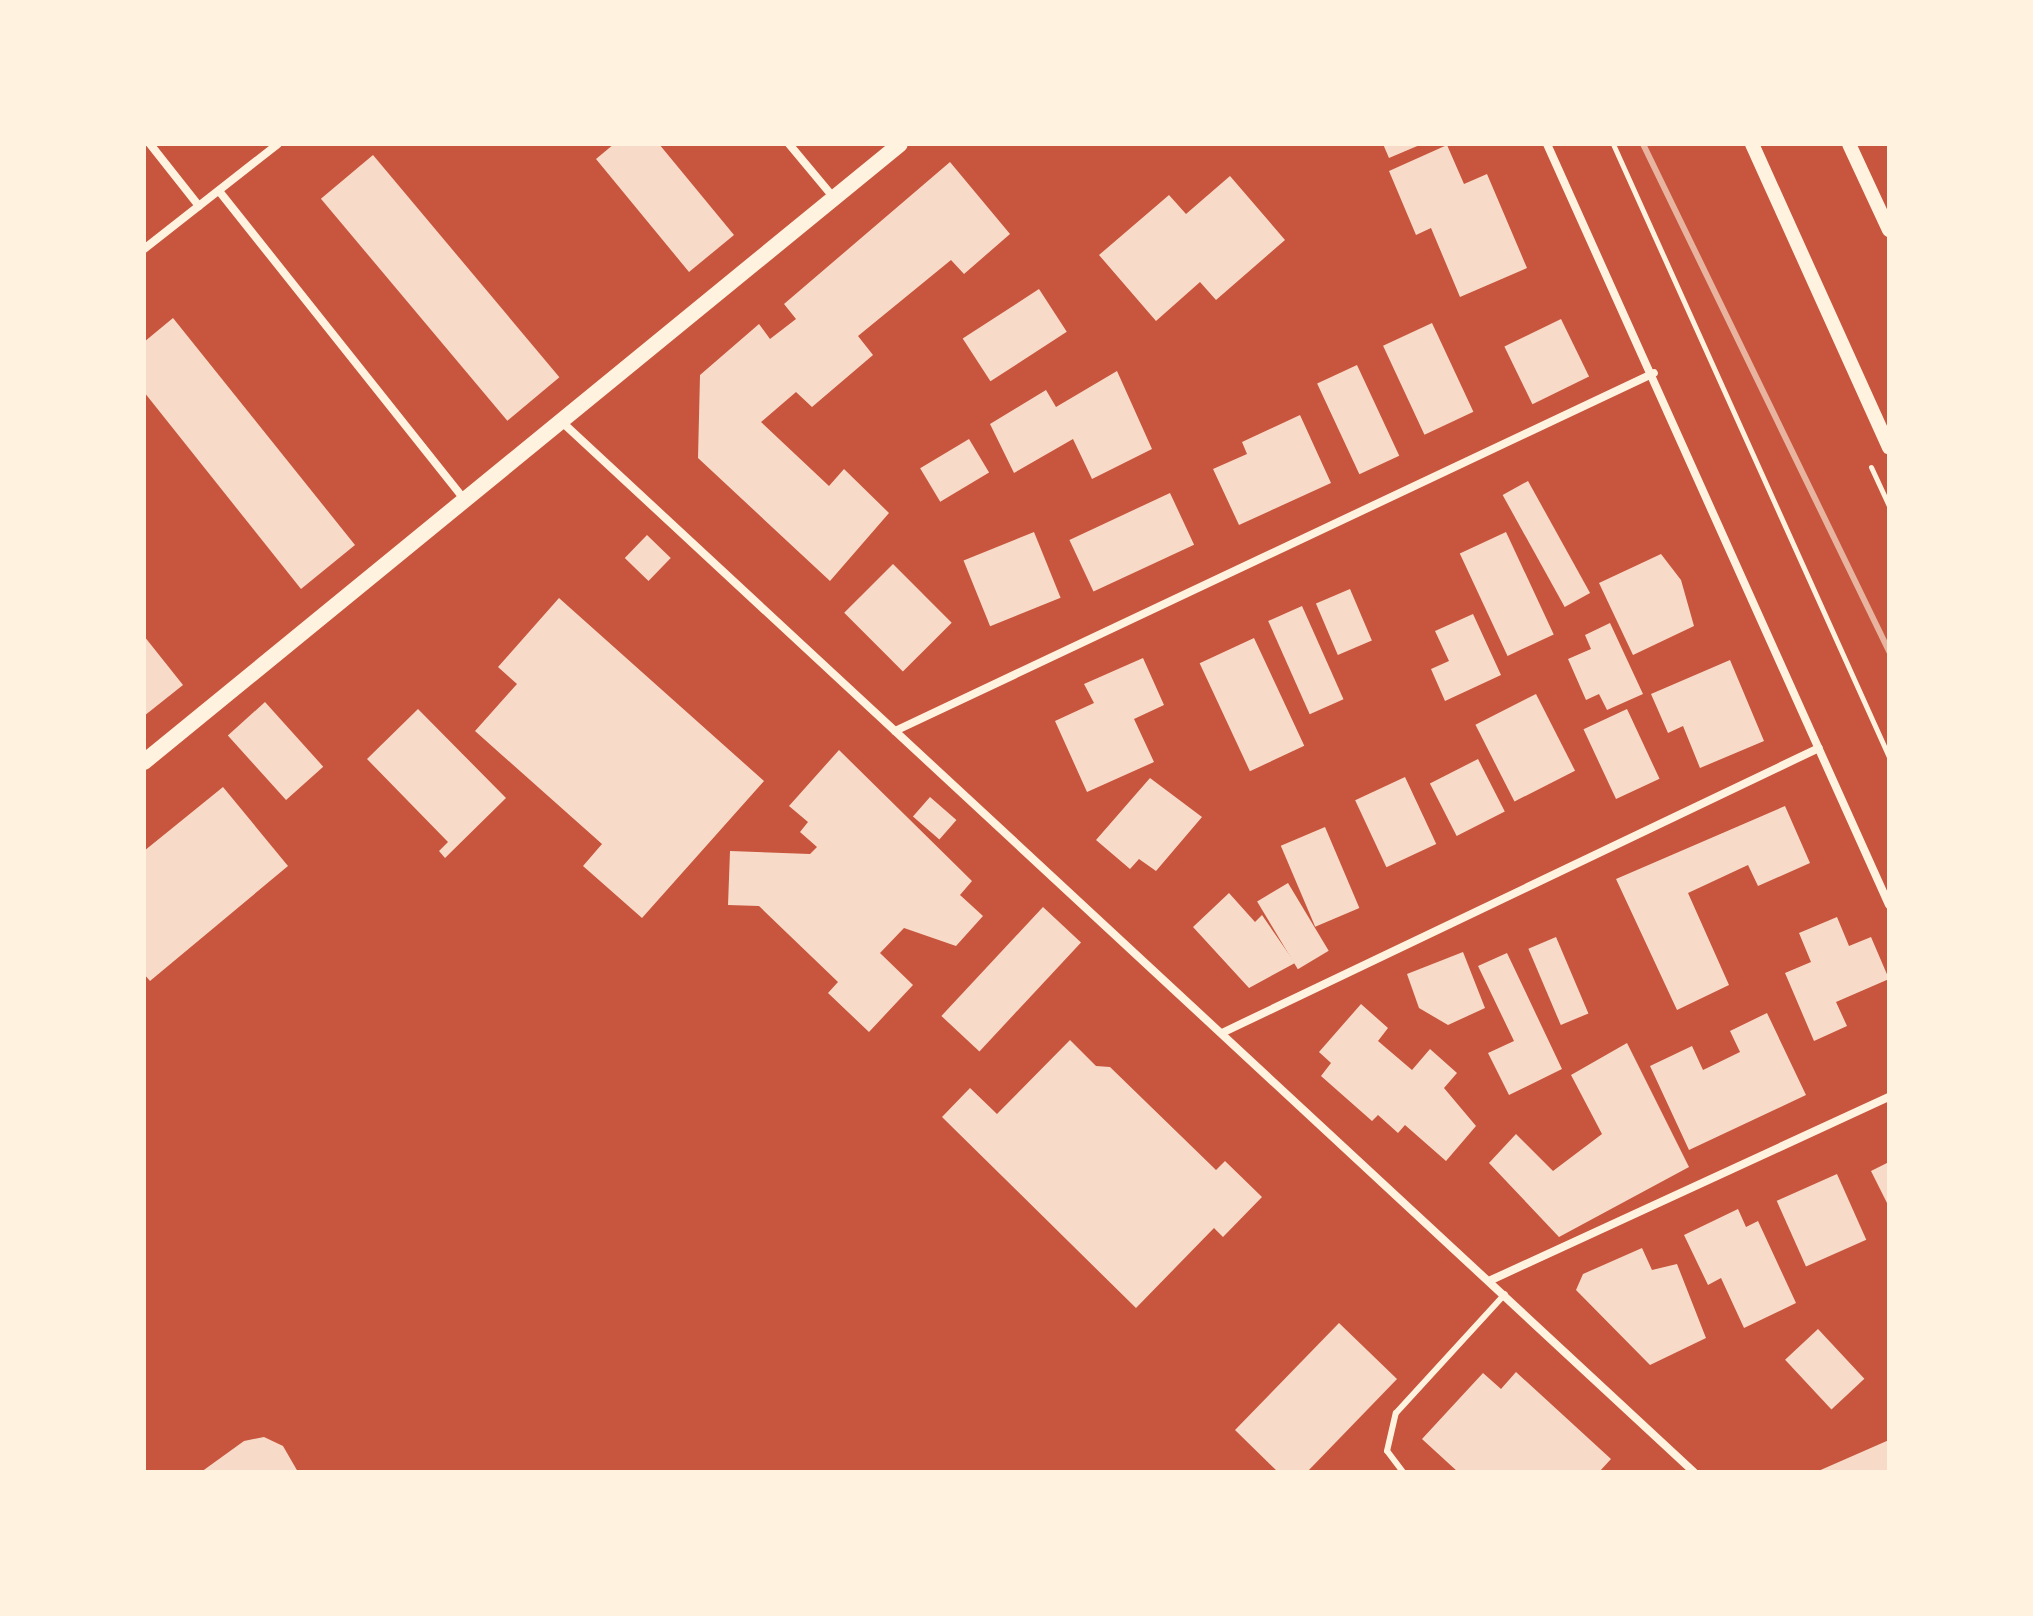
<!DOCTYPE html>
<html>
<head>
<meta charset="utf-8">
<style>
  body { margin:0 }
  #map { position:relative; width:2033px; height:1616px; overflow:hidden; background:#c8553d; font-family:"Fira Sans",sans-serif }
  div>[style] { position:absolute }
  .building>* { inset:0; background:#f7dbc8; transform-origin:0 0 }
  .path>* { height:5px; margin:-2.5px; padding:0 2.5px; transform-origin:2.5px; border-radius:2.5px; background:#fff3e0 }
  .service>* { height:6px; margin:-3px; padding:0 3px; transform-origin:3px; border-radius:3px; background:#fff3e0 }
  .minor>* { height:8px; margin:-4px; padding:0 4px; transform-origin:4px; border-radius:4px; background:#fff3e0 }
  .tertiary>* { height:14px; margin:-7px; padding:0 7px; transform-origin:7px; border-radius:7px; background:#fff3e0 }
  .secondary>* { height:16px; margin:-8px; padding:0 8px; transform-origin:8px; border-radius:8px; background:#fff3e0 }
  .rail>* { height:6px; margin:-3px; padding:0 3px; transform-origin:3px; border-radius:3px; background:#e9b49f }
  span { translate:-50% -50%; white-space:nowrap; text-align:center; line-height:1.15; -webkit-text-stroke:6px #fff3e0; paint-order:stroke }
  .frame { position:absolute; inset:0; border:146px solid #fff3e0; pointer-events:none }
</style>
</head>
<body>
<div id="map">
  <div class="building">
    <i style="clip-path:polygon(614px 144px,659px 144px,734px 235px,689px 272px,596px 159px)"></i>
    <i style="clip-path:polygon(1383px 144px,1422px 144px,1389px 158px)"></i>
    <i style="clip-path:polygon(1447px 145px,1464px 184px,1487px 174px,1527px 268px,1460px 297px,1431px 228px,1416px 235px,1389px 171px)"></i>
    <i style="left:373px;top:155px;width:290px;height:68px;rotate:50deg"></i>
    <i style="clip-path:polygon(950px 162px,1010px 234px,964px 274px,951px 260px,858px 336px,873px 355px,812px 407px,796px 392px,761px 422px,829px 486px,844px 469px,889px 513px,830px 581px,698px 458px,700px 375px,759px 324px,770px 339px,796px 319px,784px 304px)"></i>
    <i style="clip-path:polygon(1230px 176px,1285px 240px,1216px 300px,1200px 282px,1156px 321px,1099px 255px,1169px 195px,1186px 214px)"></i>
    <i style="left:1039px;top:289px;width:51px;height:91px;rotate:57deg"></i>
    <i style="clip-path:polygon(173px 318px,355px 545px,301px 589px,144px 392px,144px 342px)"></i>
    <i style="left:1561px;top:319px;width:64px;height:63px;rotate:64deg"></i>
    <i style="left:1432px;top:323px;width:98px;height:54px;rotate:65deg"></i>
    <i style="left:1357px;top:365px;width:100px;height:44px;rotate:65deg"></i>
    <i style="clip-path:polygon(1117px 371px,1152px 449px,1092px 479px,1073px 439px,1014px 473px,990px 424px,1046px 390px,1056px 407px)"></i>
    <i style="clip-path:polygon(1300px 415px,1331px 483px,1239px 525px,1213px 469px,1247px 454px,1242px 442px)"></i>
    <i style="left:969px;top:439px;width:39px;height:57px;rotate:59deg"></i>
    <i style="left:1528px;top:481px;width:128px;height:29px;rotate:61deg"></i>
    <i style="left:1170px;top:493px;width:57px;height:111px;rotate:65deg"></i>
    <i style="left:1034px;top:532px;width:71px;height:76px;rotate:68deg"></i>
    <i style="left:1506px;top:532px;width:113px;height:51px;rotate:65deg"></i>
    <i style="left:647px;top:535px;width:33px;height:32px;rotate:44deg"></i>
    <i style="clip-path:polygon(1661px 554px,1681px 580px,1694px 626px,1633px 655px,1599px 583px)"></i>
    <i style="left:893px;top:564px;width:83px;height:69px;rotate:45deg"></i>
    <i style="left:1350px;top:589px;width:56px;height:37px;rotate:67deg"></i>
    <i style="clip-path:polygon(559px 598px,764px 781px,642px 918px,583px 866px,602px 844px,475px 731px,517px 684px,498px 667px)"></i>
    <i style="left:1302px;top:606px;width:102px;height:37px;rotate:66deg"></i>
    <i style="clip-path:polygon(1473px 614px,1501px 675px,1445px 701px,1431px 669px,1449px 661px,1435px 631px)"></i>
    <i style="clip-path:polygon(1610px 623px,1643px 694px,1607px 710px,1599px 694px,1586px 700px,1568px 659px,1591px 649px,1585px 635px)"></i>
    <i style="clip-path:polygon(144px 636px,183px 685px,144px 716px)"></i>
    <i style="left:1254px;top:638px;width:119px;height:60px;rotate:65deg"></i>
    <i style="clip-path:polygon(1143px 658px,1164px 705px,1134px 719px,1154px 762px,1087px 792px,1055px 721px,1094px 703px,1084px 684px)"></i>
    <i style="clip-path:polygon(1730px 660px,1764px 741px,1700px 768px,1683px 726px,1668px 733px,1651px 694px)"></i>
    <i style="left:1536px;top:694px;width:86px;height:68px;rotate:63deg"></i>
    <i style="left:265px;top:702px;width:87px;height:50px;rotate:48deg"></i>
    <i style="clip-path:polygon(418px 709px,506px 798px,445px 858px,439px 851px,448px 842px,367px 759px)"></i>
    <i style="left:1627px;top:709px;width:77px;height:48px;rotate:65deg"></i>
    <i style="clip-path:polygon(839px 750px,972px 881px,960px 895px,983px 916px,956px 946px,904px 928px,880px 953px,913px 985px,869px 1032px,828px 993px,838px 982px,759px 906px,728px 905px,730px 851px,810px 854px,817px 847px,800px 832px,808px 822px,789px 806px)"></i>
    <i style="left:1478px;top:759px;width:59px;height:54px;rotate:63deg"></i>
    <i style="left:1405px;top:777px;width:74px;height:55px;rotate:65deg"></i>
    <i style="clip-path:polygon(1150px 778px,1202px 817px,1156px 871px,1139px 859px,1130px 869px,1096px 840px)"></i>
    <i style="clip-path:polygon(223px 787px,288px 866px,150px 981px,144px 974px,144px 851px)"></i>
    <i style="left:930px;top:797px;width:35px;height:26px;rotate:41deg"></i>
    <i style="clip-path:polygon(1785px 806px,1810px 863px,1758px 886px,1748px 865px,1688px 893px,1729px 985px,1677px 1010px,1616px 879px)"></i>
    <i style="left:1325px;top:827px;width:88px;height:48px;rotate:67deg"></i>
    <i style="left:1288px;top:883px;width:79px;height:36px;rotate:59deg"></i>
    <i style="clip-path:polygon(1229px 893px,1255px 922px,1262px 915px,1295px 963px,1249px 988px,1193px 927px)"></i>
    <i style="left:1043px;top:907px;width:52px;height:149px;rotate:43deg"></i>
    <i style="clip-path:polygon(1837px 917px,1849px 946px,1871px 937px,1889px 979px,1836px 1002px,1847px 1026px,1814px 1041px,1785px 973px,1811px 962px,1799px 933px)"></i>
    <i style="left:1556px;top:937px;width:83px;height:30px;rotate:67deg"></i>
    <i style="clip-path:polygon(1463px 952px,1485px 1008px,1448px 1025px,1419px 1008px,1407px 974px)"></i>
    <i style="clip-path:polygon(1507px 953px,1562px 1069px,1509px 1095px,1488px 1053px,1514px 1041px,1478px 966px)"></i>
    <i style="clip-path:polygon(1361px 1004px,1388px 1028px,1378px 1041px,1412px 1070px,1430px 1049px,1457px 1073px,1444px 1088px,1476px 1126px,1446px 1161px,1405px 1125px,1398px 1133px,1378px 1115px,1372px 1121px,1321px 1076px,1331px 1063px,1319px 1052px)"></i>
    <i style="clip-path:polygon(1767px 1013px,1806px 1095px,1689px 1150px,1650px 1066px,1692px 1046px,1703px 1070px,1740px 1052px,1730px 1031px)"></i>
    <i style="clip-path:polygon(1070px 1040px,1096px 1066px,1110px 1067px,1216px 1170px,1225px 1161px,1262px 1197px,1223px 1237px,1214px 1228px,1136px 1308px,942px 1117px,970px 1088px,997px 1114px)"></i>
    <i style="clip-path:polygon(1627px 1043px,1689px 1167px,1559px 1237px,1489px 1163px,1516px 1134px,1553px 1171px,1602px 1134px,1571px 1075px)"></i>
    <i style="clip-path:polygon(1889px 1162px,1889px 1207px,1871px 1171px)"></i>
    <i style="left:1837px;top:1174px;width:72px;height:66px;rotate:66deg"></i>
    <i style="clip-path:polygon(1738px 1209px,1746px 1227px,1758px 1221px,1796px 1303px,1744px 1328px,1721px 1278px,1708px 1285px,1684px 1235px)"></i>
    <i style="clip-path:polygon(1642px 1248px,1652px 1270px,1677px 1264px,1706px 1338px,1650px 1365px,1576px 1290px,1583px 1274px)"></i>
    <i style="clip-path:polygon(1339px 1323px,1397px 1379px,1307px 1472px,1278px 1472px,1235px 1430px)"></i>
    <i style="left:1818px;top:1329px;width:68px;height:45px;rotate:47deg"></i>
    <i style="clip-path:polygon(1516px 1372px,1611px 1459px,1599px 1472px,1458px 1472px,1422px 1439px,1483px 1373px,1501px 1389px)"></i>
    <i style="clip-path:polygon(264px 1437px,283px 1446px,298px 1472px,201px 1472px,244px 1441px)"></i>
    <i style="clip-path:polygon(1889px 1440px,1889px 1472px,1816px 1472px)"></i>
  </div>
  <div class="path">
    <i style="left:1613px;top:144px;width:672px;rotate:65.76deg"></i>
    <i style="left:1871px;top:467px;width:43px;rotate:65.2deg"></i>
  </div>
  <div class="service">
    <i style="left:1403px;top:1472px;width:26px;rotate:-127deg"></i>
    <i style="left:1387px;top:1451px;width:39px;rotate:-77deg"></i>
    <i style="left:1396px;top:1413px;width:161px;rotate:-47.5deg"></i>
  </div>
  <div class="minor">
    <i style="left:150px;top:144px;width:79px;rotate:51.7deg"></i>
    <i style="left:789px;top:144px;width:70px;rotate:50.2deg"></i>
    <i style="left:1547px;top:144px;width:834px;rotate:65.8deg"></i>
    <i style="left:219px;top:191px;width:395px;rotate:51.5deg"></i>
    <i style="left:144px;top:249px;width:170px;rotate:-38.1deg"></i>
    <i style="left:563px;top:423px;width:1543px;rotate:42.85deg"></i>
    <i style="left:895px;top:731px;width:839px;rotate:-25.25deg"></i>
    <i style="left:1224px;top:1032px;width:659px;rotate:-25.52deg"></i>
    <i style="left:1491px;top:1280px;width:438px;rotate:-24.7deg"></i>
  </div>
  <div class="tertiary">
    <i style="left:1752px;top:144px;width:333px;rotate:65.7deg"></i>
    <i style="left:1849px;top:144px;width:95px;rotate:65.1deg"></i>
  </div>
  <div class="secondary">
    <i style="left:144px;top:762px;width:976px;rotate:-39.26deg"></i>
  </div>
  <div class="rail">
    <i style="left:1643px;top:144px;width:564px;rotate:64.12deg"></i>
  </div>
  <div class="frame"></div>
</div>
</body>
</html>
